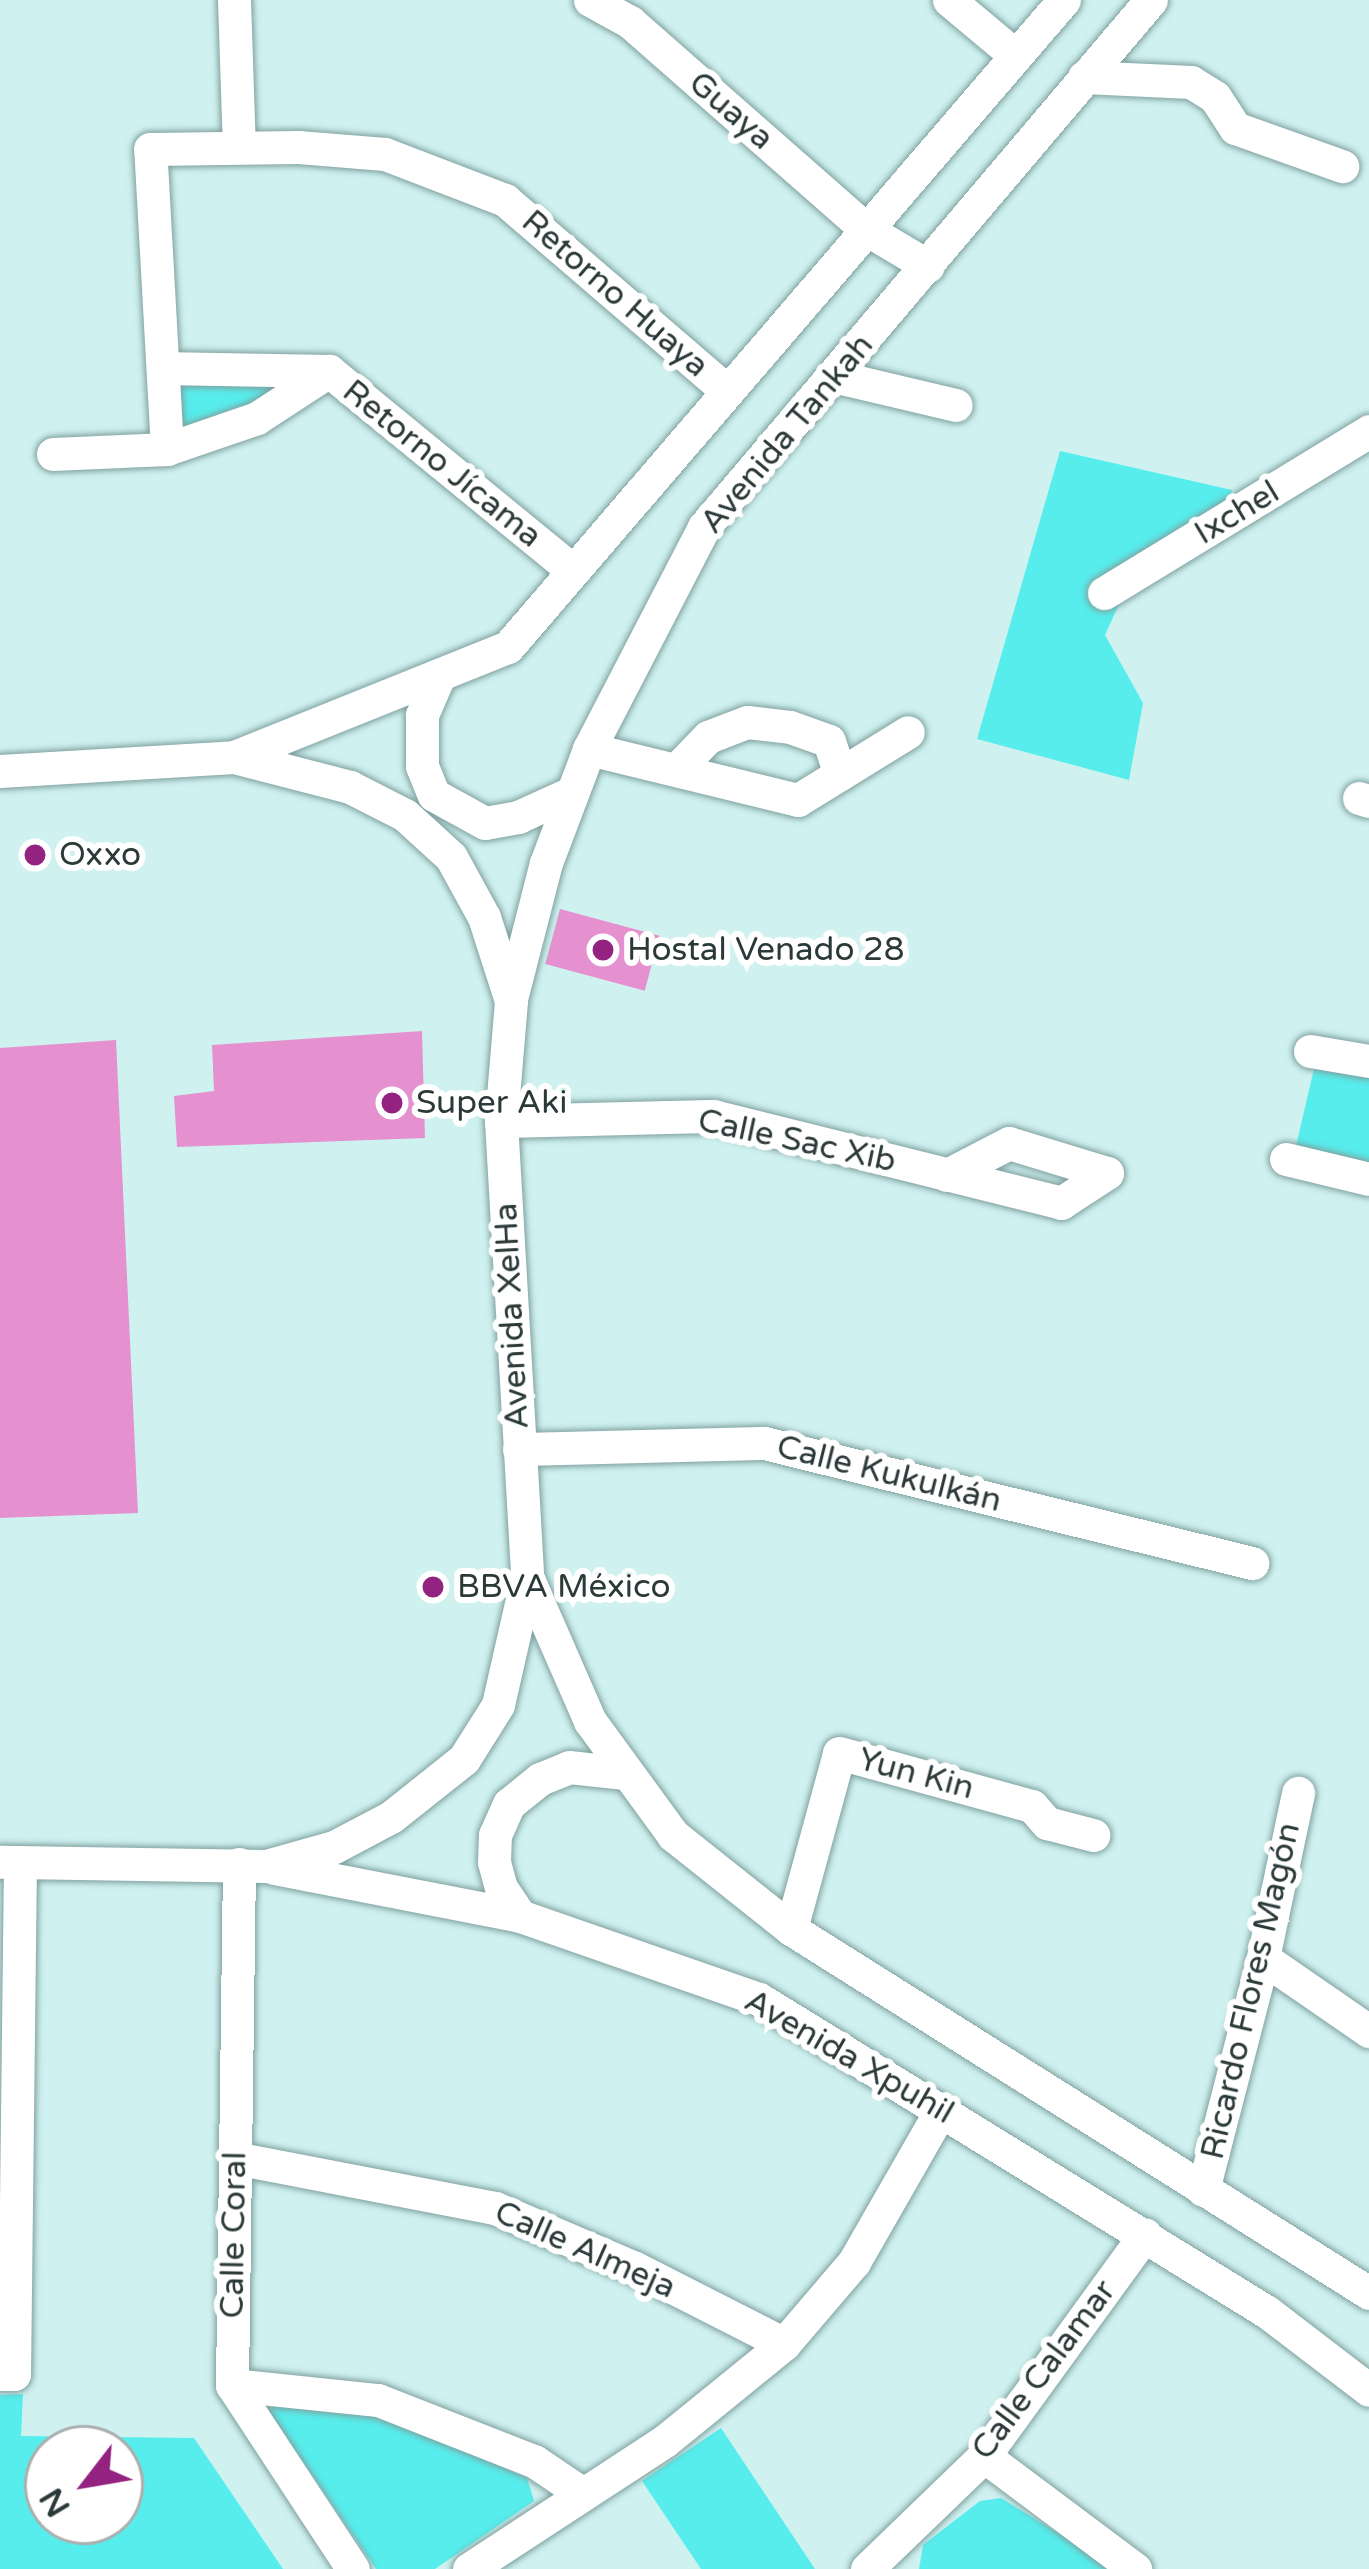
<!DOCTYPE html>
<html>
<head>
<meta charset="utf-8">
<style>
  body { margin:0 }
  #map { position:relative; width:1369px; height:2569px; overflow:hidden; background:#cff2f1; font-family:"Varela Round",sans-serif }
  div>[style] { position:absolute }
  .green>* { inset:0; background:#56edec }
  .building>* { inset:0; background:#e591d0; transform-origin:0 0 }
  .roads { filter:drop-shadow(0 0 3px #80a1a0) drop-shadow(0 0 3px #80a1a0) }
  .minor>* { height:33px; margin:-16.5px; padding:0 16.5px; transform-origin:16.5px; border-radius:16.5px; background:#fff }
  .dots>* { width:33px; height:33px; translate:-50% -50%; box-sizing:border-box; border:6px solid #fff; border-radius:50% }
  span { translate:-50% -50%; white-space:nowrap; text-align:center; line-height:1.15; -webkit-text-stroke:12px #fff; paint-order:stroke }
  .street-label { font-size:33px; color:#2b3938 }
  .poi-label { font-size:33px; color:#2b3938 }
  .left { translate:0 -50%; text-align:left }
  .north { position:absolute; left:24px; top:2425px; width:120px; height:120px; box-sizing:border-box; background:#fff; border:3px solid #aab0af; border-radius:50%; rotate:239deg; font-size:33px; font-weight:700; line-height:48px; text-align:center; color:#2b3938 }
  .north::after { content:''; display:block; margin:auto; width:42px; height:54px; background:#942280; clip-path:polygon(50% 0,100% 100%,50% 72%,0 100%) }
</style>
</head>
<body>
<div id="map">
  <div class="green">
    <i style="clip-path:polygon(295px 381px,254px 409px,178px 435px,172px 382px)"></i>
    <i style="clip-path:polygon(1060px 451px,1232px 490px,1225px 532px,1124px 593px,1105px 635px,1143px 703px,1129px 780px,977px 739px)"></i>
    <i style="clip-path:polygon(1316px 1060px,1369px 1073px,1369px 1163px,1296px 1146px)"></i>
    <i style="clip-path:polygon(evenodd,23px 2394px,21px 2436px,194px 2438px,283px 2569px,0 2569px,0 2395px,23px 2394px,48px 2449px,120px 2449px,120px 2521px,48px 2521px,48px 2449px)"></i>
    <i style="clip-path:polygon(273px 2404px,334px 2407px,408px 2424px,527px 2478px,534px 2501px,435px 2569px,376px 2569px,269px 2412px)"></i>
    <i style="clip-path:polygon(721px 2428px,815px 2569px,701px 2569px,642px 2481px)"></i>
    <i style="clip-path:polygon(1001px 2498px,1117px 2569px,919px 2569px,923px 2545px,980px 2501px)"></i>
  </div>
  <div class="building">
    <i style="left:560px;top:909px;width:103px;height:57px;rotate:15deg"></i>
    <i style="clip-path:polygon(422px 1031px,425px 1138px,177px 1147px,174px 1096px,214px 1091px,212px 1045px)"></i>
    <i style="clip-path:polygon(116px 1040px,138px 1513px,0 1518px,0 1048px)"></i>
  </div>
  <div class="roads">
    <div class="minor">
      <i style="left:234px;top:0;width:147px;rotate:88.1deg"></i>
      <i style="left:590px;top:0;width:46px;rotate:28.8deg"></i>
      <i style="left:630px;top:22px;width:314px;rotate:41.3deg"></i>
      <i style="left:866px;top:229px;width:72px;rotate:30.8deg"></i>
      <i style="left:949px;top:0;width:87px;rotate:39.9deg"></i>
      <i style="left:1084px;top:77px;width:107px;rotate:2.7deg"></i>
      <i style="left:1191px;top:82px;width:28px;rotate:32deg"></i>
      <i style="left:1215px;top:97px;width:37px;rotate:57deg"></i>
      <i style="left:1235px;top:128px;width:114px;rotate:19.6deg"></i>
      <i style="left:163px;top:368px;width:166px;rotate:1deg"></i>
      <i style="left:329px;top:371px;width:314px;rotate:39.3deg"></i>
      <i style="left:833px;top:376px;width:126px;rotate:13.3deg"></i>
      <i style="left:167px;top:449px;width:300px;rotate:-93.2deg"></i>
      <i style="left:150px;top:149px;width:148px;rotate:-0.8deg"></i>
      <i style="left:298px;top:147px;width:87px;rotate:4.6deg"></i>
      <i style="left:385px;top:154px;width:129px;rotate:21deg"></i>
      <i style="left:505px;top:200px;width:293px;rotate:40.7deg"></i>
      <i style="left:53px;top:454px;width:114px;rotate:-2.5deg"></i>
      <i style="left:167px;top:449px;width:95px;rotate:-19deg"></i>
      <i style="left:257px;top:418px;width:86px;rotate:-33.1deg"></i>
      <i style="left:1104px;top:593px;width:311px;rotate:-31.4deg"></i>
      <i style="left:439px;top:676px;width:43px;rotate:113.6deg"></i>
      <i style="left:422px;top:715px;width:51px;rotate:90deg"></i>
      <i style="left:422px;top:766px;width:31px;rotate:68deg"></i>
      <i style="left:434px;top:795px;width:58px;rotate:28.8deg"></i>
      <i style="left:485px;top:823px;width:34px;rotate:-10deg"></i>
      <i style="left:518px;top:817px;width:60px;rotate:-24.4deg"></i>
      <i style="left:589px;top:749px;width:215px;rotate:13.7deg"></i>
      <i style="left:798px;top:800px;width:129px;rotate:-31.7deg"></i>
      <i style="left:234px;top:757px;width:295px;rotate:-21.9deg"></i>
      <i style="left:508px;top:647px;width:853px;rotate:-49.33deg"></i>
      <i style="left:676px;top:770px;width:46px;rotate:-45.9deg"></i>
      <i style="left:708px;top:737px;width:42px;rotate:-21deg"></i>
      <i style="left:747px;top:722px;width:43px;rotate:6.6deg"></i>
      <i style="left:790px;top:727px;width:41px;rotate:19.7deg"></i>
      <i style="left:829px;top:741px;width:35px;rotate:72deg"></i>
      <i style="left:0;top:771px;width:234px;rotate:-3.4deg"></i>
      <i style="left:234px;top:757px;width:120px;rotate:14.5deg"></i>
      <i style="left:350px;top:787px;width:62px;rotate:27deg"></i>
      <i style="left:405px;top:815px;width:62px;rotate:42.4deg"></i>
      <i style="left:451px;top:857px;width:68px;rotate:61.2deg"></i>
      <i style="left:484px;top:917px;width:88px;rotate:72.2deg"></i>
      <i style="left:511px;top:1001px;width:120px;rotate:94.8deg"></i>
      <i style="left:501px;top:1121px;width:457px;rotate:86.7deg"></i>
      <i style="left:527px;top:1577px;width:131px;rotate:102.8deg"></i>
      <i style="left:498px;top:1705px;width:64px;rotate:122.2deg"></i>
      <i style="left:464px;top:1759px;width:93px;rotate:141.5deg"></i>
      <i style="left:391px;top:1817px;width:64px;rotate:152.2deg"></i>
      <i style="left:334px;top:1847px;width:71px;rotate:164.4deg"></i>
      <i style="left:266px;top:1866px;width:266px;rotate:-179.1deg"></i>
      <i style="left:1359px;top:798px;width:10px;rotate:17deg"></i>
      <i style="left:511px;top:999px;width:140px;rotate:-75.6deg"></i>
      <i style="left:546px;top:863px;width:122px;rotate:-69.3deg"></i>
      <i style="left:589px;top:749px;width:250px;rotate:-62.6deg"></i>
      <i style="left:704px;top:527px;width:691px;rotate:-49.7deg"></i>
      <i style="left:1310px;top:1051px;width:60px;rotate:9.6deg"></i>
      <i style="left:501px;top:1121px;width:212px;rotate:-1.4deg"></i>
      <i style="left:713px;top:1116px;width:359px;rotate:14deg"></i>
      <i style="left:1061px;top:1203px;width:55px;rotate:-33.1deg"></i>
      <i style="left:1107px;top:1173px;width:102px;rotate:-163deg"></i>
      <i style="left:1009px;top:1143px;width:70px;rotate:152.7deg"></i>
      <i style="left:1286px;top:1159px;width:85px;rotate:13.5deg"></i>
      <i style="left:519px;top:1449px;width:245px;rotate:-1.4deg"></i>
      <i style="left:764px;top:1443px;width:503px;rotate:13.82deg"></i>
      <i style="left:527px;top:1577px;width:157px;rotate:66.4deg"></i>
      <i style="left:590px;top:1721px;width:141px;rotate:53.9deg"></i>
      <i style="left:673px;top:1835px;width:151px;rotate:38.5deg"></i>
      <i style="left:791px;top:1929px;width:683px;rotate:32.2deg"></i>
      <i style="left:239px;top:1864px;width:521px;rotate:90.77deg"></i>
      <i style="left:232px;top:2385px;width:220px;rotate:56.7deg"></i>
      <i style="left:274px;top:1868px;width:251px;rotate:11deg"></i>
      <i style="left:520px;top:1916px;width:253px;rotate:19.2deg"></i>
      <i style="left:759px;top:1999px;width:597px;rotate:31.64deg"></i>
      <i style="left:1267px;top:2312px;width:128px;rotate:37.4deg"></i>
      <i style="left:520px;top:1916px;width:34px;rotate:-124deg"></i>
      <i style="left:501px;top:1888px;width:27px;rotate:-105deg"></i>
      <i style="left:494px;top:1862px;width:27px;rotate:-88deg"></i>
      <i style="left:495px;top:1835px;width:34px;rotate:-66deg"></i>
      <i style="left:509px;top:1804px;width:40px;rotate:-39deg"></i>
      <i style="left:540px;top:1779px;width:31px;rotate:-22deg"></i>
      <i style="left:569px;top:1767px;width:54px;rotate:6.3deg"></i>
      <i style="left:791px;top:1929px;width:182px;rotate:-74.7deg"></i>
      <i style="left:839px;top:1753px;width:200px;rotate:15.4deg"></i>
      <i style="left:1032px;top:1806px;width:23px;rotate:49deg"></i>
      <i style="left:1047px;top:1823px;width:48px;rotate:14.6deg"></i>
      <i style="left:1263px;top:1958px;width:129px;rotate:34.6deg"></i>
      <i style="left:235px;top:2158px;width:265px;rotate:10.9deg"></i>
      <i style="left:495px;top:2208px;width:152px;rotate:23.2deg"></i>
      <i style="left:635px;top:2268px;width:167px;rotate:27deg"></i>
      <i style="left:1203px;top:2190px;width:240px;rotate:-75.5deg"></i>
      <i style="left:1263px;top:1958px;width:169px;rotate:-78deg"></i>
      <i style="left:0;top:2374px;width:14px"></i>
      <i style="left:14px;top:2374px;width:512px;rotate:-89.33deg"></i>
      <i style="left:232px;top:2385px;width:147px;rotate:5.9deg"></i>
      <i style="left:378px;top:2400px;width:168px;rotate:21.4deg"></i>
      <i style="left:534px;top:2461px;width:59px;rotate:34deg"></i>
      <i style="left:984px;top:2456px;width:189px;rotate:36.8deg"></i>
      <i style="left:469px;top:2569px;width:235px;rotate:-33.2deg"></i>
      <i style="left:666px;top:2440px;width:152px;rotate:-39.1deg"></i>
      <i style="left:784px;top:2344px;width:108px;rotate:-49.5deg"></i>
      <i style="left:854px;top:2262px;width:175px;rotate:-60.2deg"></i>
      <i style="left:867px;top:2569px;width:163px;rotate:-44deg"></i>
      <i style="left:984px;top:2456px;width:274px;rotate:-54deg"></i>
    </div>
  </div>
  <div class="dots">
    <i style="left:35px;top:855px;background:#942280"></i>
    <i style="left:603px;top:950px;background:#942280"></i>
    <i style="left:392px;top:1103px;background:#942280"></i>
    <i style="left:433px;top:1587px;background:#942280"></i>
  </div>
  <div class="street-label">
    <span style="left:731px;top:111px;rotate:41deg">Guaya</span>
    <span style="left:615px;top:294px;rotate:41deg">Retorno Huaya</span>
    <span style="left:787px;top:434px;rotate:-50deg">Avenida Tankah</span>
    <span style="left:442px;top:464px;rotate:39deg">Retorno Jícama</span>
    <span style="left:1237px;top:513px;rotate:-31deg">Ixchel</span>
    <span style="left:797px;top:1141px;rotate:12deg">Calle Sac Xib</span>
    <span style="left:512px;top:1316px;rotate:-93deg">Avenida XelHa</span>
    <span style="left:889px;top:1474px;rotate:14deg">Calle Kukulkán</span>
    <span style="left:916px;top:1774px;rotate:15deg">Yun Kin</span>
    <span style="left:1251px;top:1991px;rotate:-77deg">Ricardo Flores Magón</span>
    <span style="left:849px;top:2057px;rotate:30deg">Avenida Xpuhil</span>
    <span style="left:234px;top:2235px;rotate:-89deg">Calle Coral</span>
    <span style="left:585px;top:2250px;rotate:24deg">Calle Almeja</span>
    <span style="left:1044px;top:2370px;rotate:-53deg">Calle Calamar</span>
  </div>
  <div class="poi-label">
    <span class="left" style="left:59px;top:855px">Oxxo</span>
    <span class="left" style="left:627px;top:950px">Hostal Venado 28</span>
    <span class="left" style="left:416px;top:1103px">Super Aki</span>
    <span class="left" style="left:457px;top:1587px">BBVA México</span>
  </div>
  <div class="north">N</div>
</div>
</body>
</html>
